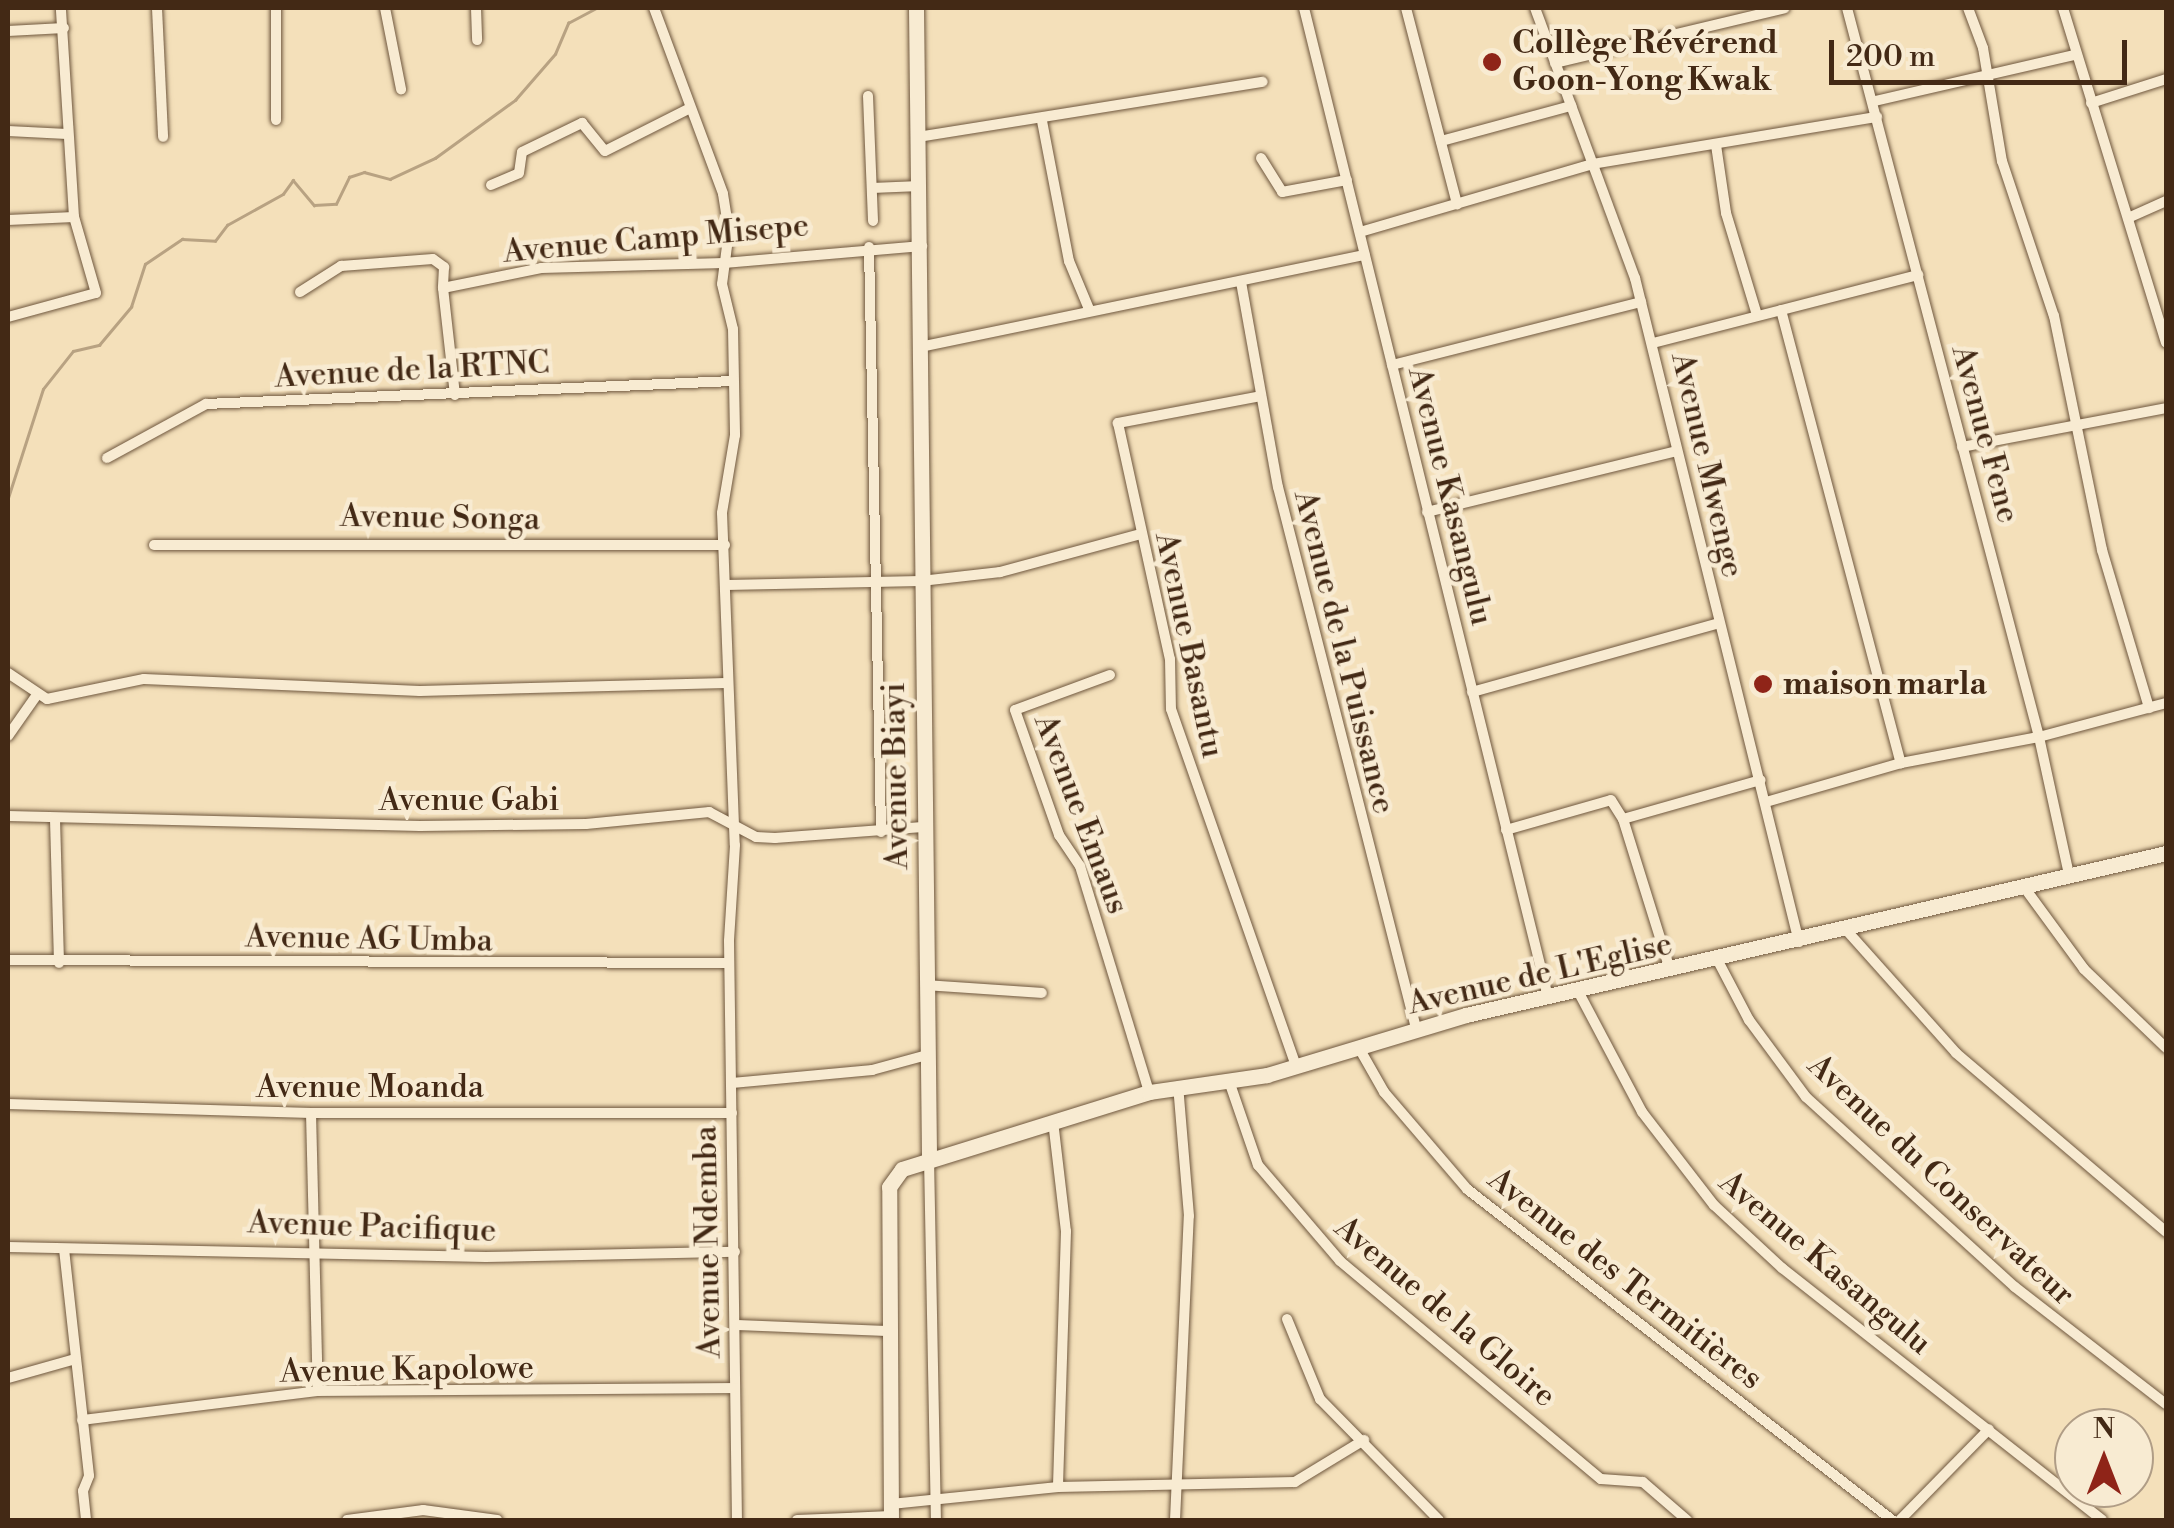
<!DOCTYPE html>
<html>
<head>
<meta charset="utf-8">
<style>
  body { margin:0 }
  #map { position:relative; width:2174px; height:1528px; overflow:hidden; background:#f4e0ba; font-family:"Libre Bodoni",serif }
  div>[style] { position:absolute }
  .stream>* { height:2.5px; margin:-1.25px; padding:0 1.25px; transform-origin:1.25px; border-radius:1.25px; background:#b8a282 }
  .roads { filter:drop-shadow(0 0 2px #6f573e) drop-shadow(0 0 2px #6f573e) }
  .street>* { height:10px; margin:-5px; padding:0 5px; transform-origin:5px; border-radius:5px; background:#f8ebd2 }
  .secondary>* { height:15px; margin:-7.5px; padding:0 7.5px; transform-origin:7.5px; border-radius:7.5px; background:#f8ebd2 }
  .dots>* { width:28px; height:28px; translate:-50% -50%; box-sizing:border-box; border:5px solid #f8ebd2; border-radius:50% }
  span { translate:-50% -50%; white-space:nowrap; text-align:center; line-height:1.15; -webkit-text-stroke:9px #f8ebd2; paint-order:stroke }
  .poi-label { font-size:32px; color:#432915; font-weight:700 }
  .left { translate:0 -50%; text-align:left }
  .street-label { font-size:32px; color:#432915 }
  .frame { position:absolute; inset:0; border:10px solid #432915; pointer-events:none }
  .north { position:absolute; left:2054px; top:1408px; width:100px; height:100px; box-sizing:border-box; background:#f8ebd2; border:2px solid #b09d86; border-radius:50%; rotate:0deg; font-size:28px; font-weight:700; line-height:40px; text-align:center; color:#432915 }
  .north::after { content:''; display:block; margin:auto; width:35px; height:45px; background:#8f2418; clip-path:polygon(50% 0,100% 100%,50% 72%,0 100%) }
  .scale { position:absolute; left:1829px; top:40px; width:298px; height:45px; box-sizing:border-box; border:5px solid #432915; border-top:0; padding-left:12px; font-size:30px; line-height:35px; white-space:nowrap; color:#432915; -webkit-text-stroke:8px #f8ebd2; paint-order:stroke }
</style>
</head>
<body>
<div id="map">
  <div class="stream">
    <i style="left:8px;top:498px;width:114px;rotate:-72.2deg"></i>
    <i style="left:43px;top:389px;width:48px;rotate:-51.7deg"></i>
    <i style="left:73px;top:351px;width:27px;rotate:-13deg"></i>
    <i style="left:99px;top:345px;width:50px;rotate:-49.9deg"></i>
    <i style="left:131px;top:307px;width:45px;rotate:-72deg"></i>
    <i style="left:145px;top:264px;width:45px;rotate:-34deg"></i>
    <i style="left:182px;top:239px;width:33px;rotate:3deg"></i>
    <i style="left:215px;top:241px;width:20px;rotate:-53deg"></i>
    <i style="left:227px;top:225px;width:64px;rotate:-29deg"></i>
    <i style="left:283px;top:194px;width:17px;rotate:-54deg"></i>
    <i style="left:293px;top:180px;width:33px;rotate:50deg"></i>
    <i style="left:314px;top:205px;width:22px;rotate:-3deg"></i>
    <i style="left:336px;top:204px;width:30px;rotate:-64deg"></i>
    <i style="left:349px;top:177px;width:16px;rotate:-18deg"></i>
    <i style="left:364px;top:172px;width:27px;rotate:15deg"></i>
    <i style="left:390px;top:179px;width:50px;rotate:-25deg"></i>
    <i style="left:435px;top:158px;width:99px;rotate:-35.9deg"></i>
    <i style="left:515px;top:100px;width:61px;rotate:-49deg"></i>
    <i style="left:555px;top:54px;width:34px;rotate:-67deg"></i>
    <i style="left:568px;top:23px;width:32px;rotate:-28deg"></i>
  </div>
  <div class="roads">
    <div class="street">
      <i style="left:157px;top:8px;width:129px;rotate:87.3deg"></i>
      <i style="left:276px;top:8px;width:112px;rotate:90deg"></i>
      <i style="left:385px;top:8px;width:83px;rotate:78.8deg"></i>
      <i style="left:476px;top:8px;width:32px;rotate:88deg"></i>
      <i style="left:654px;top:8px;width:198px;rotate:69.6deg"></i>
      <i style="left:723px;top:194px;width:37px;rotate:81deg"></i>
      <i style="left:729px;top:231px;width:53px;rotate:97.5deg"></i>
      <i style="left:722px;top:284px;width:46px;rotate:76.3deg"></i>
      <i style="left:733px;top:329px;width:106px;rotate:88.9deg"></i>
      <i style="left:735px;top:435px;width:79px;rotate:99.5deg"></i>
      <i style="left:722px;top:513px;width:332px;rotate:87.8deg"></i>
      <i style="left:735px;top:845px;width:96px;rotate:93.6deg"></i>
      <i style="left:729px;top:941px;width:579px;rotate:89.21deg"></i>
      <i style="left:1304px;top:8px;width:1019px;rotate:76.14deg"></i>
      <i style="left:1406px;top:8px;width:203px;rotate:75.4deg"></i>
      <i style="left:1535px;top:8px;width:288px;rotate:69.7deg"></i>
      <i style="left:1635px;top:278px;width:684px;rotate:76.13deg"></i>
      <i style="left:1847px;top:8px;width:754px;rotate:75.24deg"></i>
      <i style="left:2039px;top:737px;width:141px;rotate:77.7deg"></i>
      <i style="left:1968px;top:8px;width:43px;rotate:69.4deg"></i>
      <i style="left:1983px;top:48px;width:115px;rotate:80.5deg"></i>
      <i style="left:2002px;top:161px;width:163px;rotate:71.5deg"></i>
      <i style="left:2054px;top:316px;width:239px;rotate:78.4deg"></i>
      <i style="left:2102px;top:550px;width:165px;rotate:73.4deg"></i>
      <i style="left:2063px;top:8px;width:350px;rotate:72.9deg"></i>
      <i style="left:8px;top:31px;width:56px;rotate:-3.1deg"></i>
      <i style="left:1555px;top:63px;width:236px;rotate:-13.4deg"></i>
      <i style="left:868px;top:96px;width:125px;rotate:87.7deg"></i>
      <i style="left:1875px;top:101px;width:205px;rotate:-13deg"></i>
      <i style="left:2091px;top:103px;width:79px;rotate:-17.7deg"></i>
      <i style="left:1042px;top:121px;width:143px;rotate:79.1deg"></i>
      <i style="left:1069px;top:261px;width:52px;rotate:67.4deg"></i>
      <i style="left:8px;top:131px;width:59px;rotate:2.9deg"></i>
      <i style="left:918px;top:137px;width:349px;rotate:-9.1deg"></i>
      <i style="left:1441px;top:141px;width:135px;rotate:-15.1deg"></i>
      <i style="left:1716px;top:145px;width:69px;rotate:81.6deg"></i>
      <i style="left:1726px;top:213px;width:107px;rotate:73.1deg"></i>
      <i style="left:1261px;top:158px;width:40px;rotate:58deg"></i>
      <i style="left:1282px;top:192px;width:66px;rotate:-10.5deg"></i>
      <i style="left:491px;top:185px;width:30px;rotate:-23deg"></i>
      <i style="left:519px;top:173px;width:21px;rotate:-82deg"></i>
      <i style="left:522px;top:152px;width:67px;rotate:-25.8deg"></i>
      <i style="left:582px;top:123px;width:36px;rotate:51deg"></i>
      <i style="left:605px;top:151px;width:95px;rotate:-26.8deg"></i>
      <i style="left:872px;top:188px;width:48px;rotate:-2.4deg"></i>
      <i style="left:2128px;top:218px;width:42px;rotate:-24.1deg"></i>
      <i style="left:8px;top:220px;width:66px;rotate:-2.6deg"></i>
      <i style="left:1360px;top:232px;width:242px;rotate:-16.3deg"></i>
      <i style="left:1592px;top:164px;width:289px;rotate:-9.4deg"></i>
      <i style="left:869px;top:247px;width:585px;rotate:88.82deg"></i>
      <i style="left:1241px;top:282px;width:208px;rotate:79.8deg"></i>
      <i style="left:1278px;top:487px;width:558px;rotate:75.69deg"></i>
      <i style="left:300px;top:292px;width:49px;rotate:-32.4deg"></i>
      <i style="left:341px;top:266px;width:92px;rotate:-4.4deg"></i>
      <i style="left:433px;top:259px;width:14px;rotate:36deg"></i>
      <i style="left:444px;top:267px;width:21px;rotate:93deg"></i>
      <i style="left:1781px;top:310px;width:469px;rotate:75.2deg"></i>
      <i style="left:8px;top:317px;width:91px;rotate:-15.3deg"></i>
      <i style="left:96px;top:293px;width:79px;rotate:-106.1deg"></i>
      <i style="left:74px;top:217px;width:209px;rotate:-93.6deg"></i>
      <i style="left:1653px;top:343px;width:274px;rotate:-14.4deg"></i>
      <i style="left:920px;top:347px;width:454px;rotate:-11.7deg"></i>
      <i style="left:1392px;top:365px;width:257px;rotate:-14.2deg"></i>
      <i style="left:455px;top:395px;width:108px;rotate:-96.4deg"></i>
      <i style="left:443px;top:288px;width:100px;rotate:-11.5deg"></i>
      <i style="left:541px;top:268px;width:183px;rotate:-1.6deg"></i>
      <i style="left:724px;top:263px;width:199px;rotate:-4.9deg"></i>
      <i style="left:1261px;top:396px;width:146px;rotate:169.3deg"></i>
      <i style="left:1118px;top:423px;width:242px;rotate:77.6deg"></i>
      <i style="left:1170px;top:659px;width:50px;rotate:88.9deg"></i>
      <i style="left:1171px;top:709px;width:380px;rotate:70.7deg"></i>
      <i style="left:1962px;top:447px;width:208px;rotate:-10.8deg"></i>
      <i style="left:107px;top:458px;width:113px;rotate:-28.6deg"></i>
      <i style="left:206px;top:404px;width:528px;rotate:-2.5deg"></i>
      <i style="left:1427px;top:512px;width:257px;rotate:-13.7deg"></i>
      <i style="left:154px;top:545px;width:571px"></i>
      <i style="left:726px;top:585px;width:195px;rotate:-1.2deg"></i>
      <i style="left:921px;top:581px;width:80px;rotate:-6.5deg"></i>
      <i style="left:1000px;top:572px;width:146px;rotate:-15.1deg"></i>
      <i style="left:8px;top:673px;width:47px;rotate:33.7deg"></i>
      <i style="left:47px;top:699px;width:99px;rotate:-11.7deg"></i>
      <i style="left:144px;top:679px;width:276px;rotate:2.5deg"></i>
      <i style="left:420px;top:691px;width:306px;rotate:-1.5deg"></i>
      <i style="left:1110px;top:675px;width:101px;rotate:159.8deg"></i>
      <i style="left:1015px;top:710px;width:133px;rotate:70.6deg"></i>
      <i style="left:1059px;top:835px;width:37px;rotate:56deg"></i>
      <i style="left:1080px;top:866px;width:236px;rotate:73deg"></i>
      <i style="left:1472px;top:692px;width:256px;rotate:-15.6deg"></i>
      <i style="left:8px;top:736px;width:49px;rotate:-55deg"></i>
      <i style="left:1766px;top:802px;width:141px;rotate:-16.1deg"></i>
      <i style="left:1901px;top:763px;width:140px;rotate:-10.7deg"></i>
      <i style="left:2039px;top:737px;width:131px;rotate:-15deg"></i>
      <i style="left:8px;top:816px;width:412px;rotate:1.4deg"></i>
      <i style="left:420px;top:826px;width:166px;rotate:-0.7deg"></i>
      <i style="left:586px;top:824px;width:124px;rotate:-5.6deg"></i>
      <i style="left:709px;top:812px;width:53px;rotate:28deg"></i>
      <i style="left:756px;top:837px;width:19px;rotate:3deg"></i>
      <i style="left:775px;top:838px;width:148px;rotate:-4.3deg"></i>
      <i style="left:55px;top:819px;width:144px;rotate:88.4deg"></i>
      <i style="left:1623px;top:819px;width:158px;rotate:72.7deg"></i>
      <i style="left:1506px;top:830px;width:109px;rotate:-15.9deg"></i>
      <i style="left:1611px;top:800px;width:22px;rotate:58deg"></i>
      <i style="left:1623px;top:819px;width:143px;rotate:-15.8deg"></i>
      <i style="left:2024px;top:887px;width:102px;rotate:53.8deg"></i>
      <i style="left:2084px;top:969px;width:114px;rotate:43.9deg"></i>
      <i style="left:1848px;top:932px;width:162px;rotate:48.2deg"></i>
      <i style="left:1956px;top:1053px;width:276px;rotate:40.4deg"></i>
      <i style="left:8px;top:960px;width:721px;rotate:0.24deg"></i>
      <i style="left:1718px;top:961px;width:67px;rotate:62.3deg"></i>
      <i style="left:1749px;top:1020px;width:96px;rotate:53.5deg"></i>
      <i style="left:1806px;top:1097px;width:282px;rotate:42.3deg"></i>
      <i style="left:2015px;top:1287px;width:191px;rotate:37.8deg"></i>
      <i style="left:926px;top:985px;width:116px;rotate:3.9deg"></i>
      <i style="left:1578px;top:991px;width:137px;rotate:62.1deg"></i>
      <i style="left:1642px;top:1112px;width:118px;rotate:52.3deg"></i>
      <i style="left:1714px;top:1205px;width:93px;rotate:42.8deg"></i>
      <i style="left:1782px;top:1268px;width:407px;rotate:38.2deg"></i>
      <i style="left:1359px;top:1048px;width:51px;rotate:60.4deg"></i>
      <i style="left:1384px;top:1092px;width:128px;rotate:49.4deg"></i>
      <i style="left:1467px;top:1189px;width:539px;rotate:37.91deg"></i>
      <i style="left:1229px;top:1081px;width:89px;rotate:71deg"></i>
      <i style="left:1258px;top:1165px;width:126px;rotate:49.5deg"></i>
      <i style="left:1340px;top:1261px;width:340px;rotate:39.9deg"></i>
      <i style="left:1601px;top:1479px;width:42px;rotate:4.1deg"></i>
      <i style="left:1643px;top:1482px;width:58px;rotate:40.8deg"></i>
      <i style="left:732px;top:1083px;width:141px;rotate:-5.3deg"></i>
      <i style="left:872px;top:1070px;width:57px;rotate:-15.3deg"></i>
      <i style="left:8px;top:1104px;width:303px;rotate:1.7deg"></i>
      <i style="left:311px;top:1113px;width:421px"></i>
      <i style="left:311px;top:1113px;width:278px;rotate:88.6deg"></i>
      <i style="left:1053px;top:1121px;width:111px;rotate:83.3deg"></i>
      <i style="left:1066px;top:1231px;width:256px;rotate:91.8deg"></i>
      <i style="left:929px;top:1158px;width:362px;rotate:88.9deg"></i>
      <i style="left:8px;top:1247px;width:478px;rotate:1.2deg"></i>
      <i style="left:486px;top:1257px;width:249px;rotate:-1.2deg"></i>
      <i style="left:64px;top:1249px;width:228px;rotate:83.7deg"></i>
      <i style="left:89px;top:1476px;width:16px;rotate:112deg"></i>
      <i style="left:83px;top:1491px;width:29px;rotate:84deg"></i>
      <i style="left:1287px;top:1319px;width:87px;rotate:67.6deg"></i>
      <i style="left:1320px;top:1399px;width:170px;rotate:45.5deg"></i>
      <i style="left:736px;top:1325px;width:152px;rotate:2.3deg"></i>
      <i style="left:8px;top:1378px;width:70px;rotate:-15.8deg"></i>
      <i style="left:82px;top:1420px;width:238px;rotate:-7deg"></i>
      <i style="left:318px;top:1391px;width:417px;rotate:-0.4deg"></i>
      <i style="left:891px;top:1504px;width:168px;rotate:-5.8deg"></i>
      <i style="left:1058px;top:1487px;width:237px;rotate:-1.2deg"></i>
      <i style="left:1295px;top:1482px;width:81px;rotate:-31.3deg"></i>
      <i style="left:347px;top:1520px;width:77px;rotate:-7.5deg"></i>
      <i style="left:423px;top:1510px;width:75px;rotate:7.7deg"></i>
      <i style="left:797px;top:1520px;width:94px;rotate:-2.4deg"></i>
      <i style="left:1175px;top:1520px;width:304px;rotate:-87.4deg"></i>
      <i style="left:1189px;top:1216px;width:130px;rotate:-94.8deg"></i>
      <i style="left:1900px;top:1520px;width:127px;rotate:-45.6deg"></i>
    </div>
    <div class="secondary">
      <i style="left:916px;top:8px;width:1150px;rotate:89.35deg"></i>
      <i style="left:891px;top:1520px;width:333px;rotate:-90.3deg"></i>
      <i style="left:889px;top:1187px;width:22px;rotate:-54deg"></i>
      <i style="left:902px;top:1169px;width:259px;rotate:-17.3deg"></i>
      <i style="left:1149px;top:1092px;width:119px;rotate:-8.2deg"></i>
      <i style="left:1267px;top:1075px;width:208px;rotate:-16.8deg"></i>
      <i style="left:1466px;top:1015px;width:719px;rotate:-13.03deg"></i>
    </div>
  </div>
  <div class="dots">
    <i style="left:1492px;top:62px;background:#8f2418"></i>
    <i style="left:1763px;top:684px;background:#8f2418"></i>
  </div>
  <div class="poi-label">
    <span class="left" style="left:1512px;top:62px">Collège Révérend<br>Goon-Yong Kwak</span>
    <span class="left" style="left:1783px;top:684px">maison marla</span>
  </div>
  <div class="street-label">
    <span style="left:656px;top:239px;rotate:-5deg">Avenue Camp Misepe</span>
    <span style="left:412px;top:370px;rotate:-3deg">Avenue de la RTNC</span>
    <span style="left:1985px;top:434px;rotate:75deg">Avenue Fene</span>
    <span style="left:1707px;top:465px;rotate:77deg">Avenue Mwenge</span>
    <span style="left:1450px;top:496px;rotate:76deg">Avenue Kasangulu</span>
    <span style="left:440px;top:518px;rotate:1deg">Avenue Songa</span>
    <span style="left:1189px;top:645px;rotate:78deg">Avenue Basantu</span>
    <span style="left:1344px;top:652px;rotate:76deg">Avenue de la Puissance</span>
    <span style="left:896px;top:776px;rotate:-91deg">Avenue Biayi</span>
    <span style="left:469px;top:800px">Avenue Gabi</span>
    <span style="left:1081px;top:814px;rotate:69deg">Avenue Emaus</span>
    <span style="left:369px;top:939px;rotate:1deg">Avenue AG Umba</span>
    <span style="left:1540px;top:974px;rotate:-13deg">Avenue de L'Eglise</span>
    <span style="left:370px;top:1087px">Avenue Moanda</span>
    <span style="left:1941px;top:1180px;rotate:43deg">Avenue du Conservateur</span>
    <span style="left:372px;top:1227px;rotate:2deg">Avenue Pacifique</span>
    <span style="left:708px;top:1242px;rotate:-91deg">Avenue Ndemba</span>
    <span style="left:1825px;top:1263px;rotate:40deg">Avenue Kasangulu</span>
    <span style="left:1625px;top:1279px;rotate:38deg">Avenue des Termitières</span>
    <span style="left:1445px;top:1312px;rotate:40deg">Avenue de la Gloire</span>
    <span style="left:407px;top:1370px;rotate:-1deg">Avenue Kapolowe</span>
  </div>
  <div class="frame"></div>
  <div class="north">N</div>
  <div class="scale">200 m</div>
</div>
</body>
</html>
